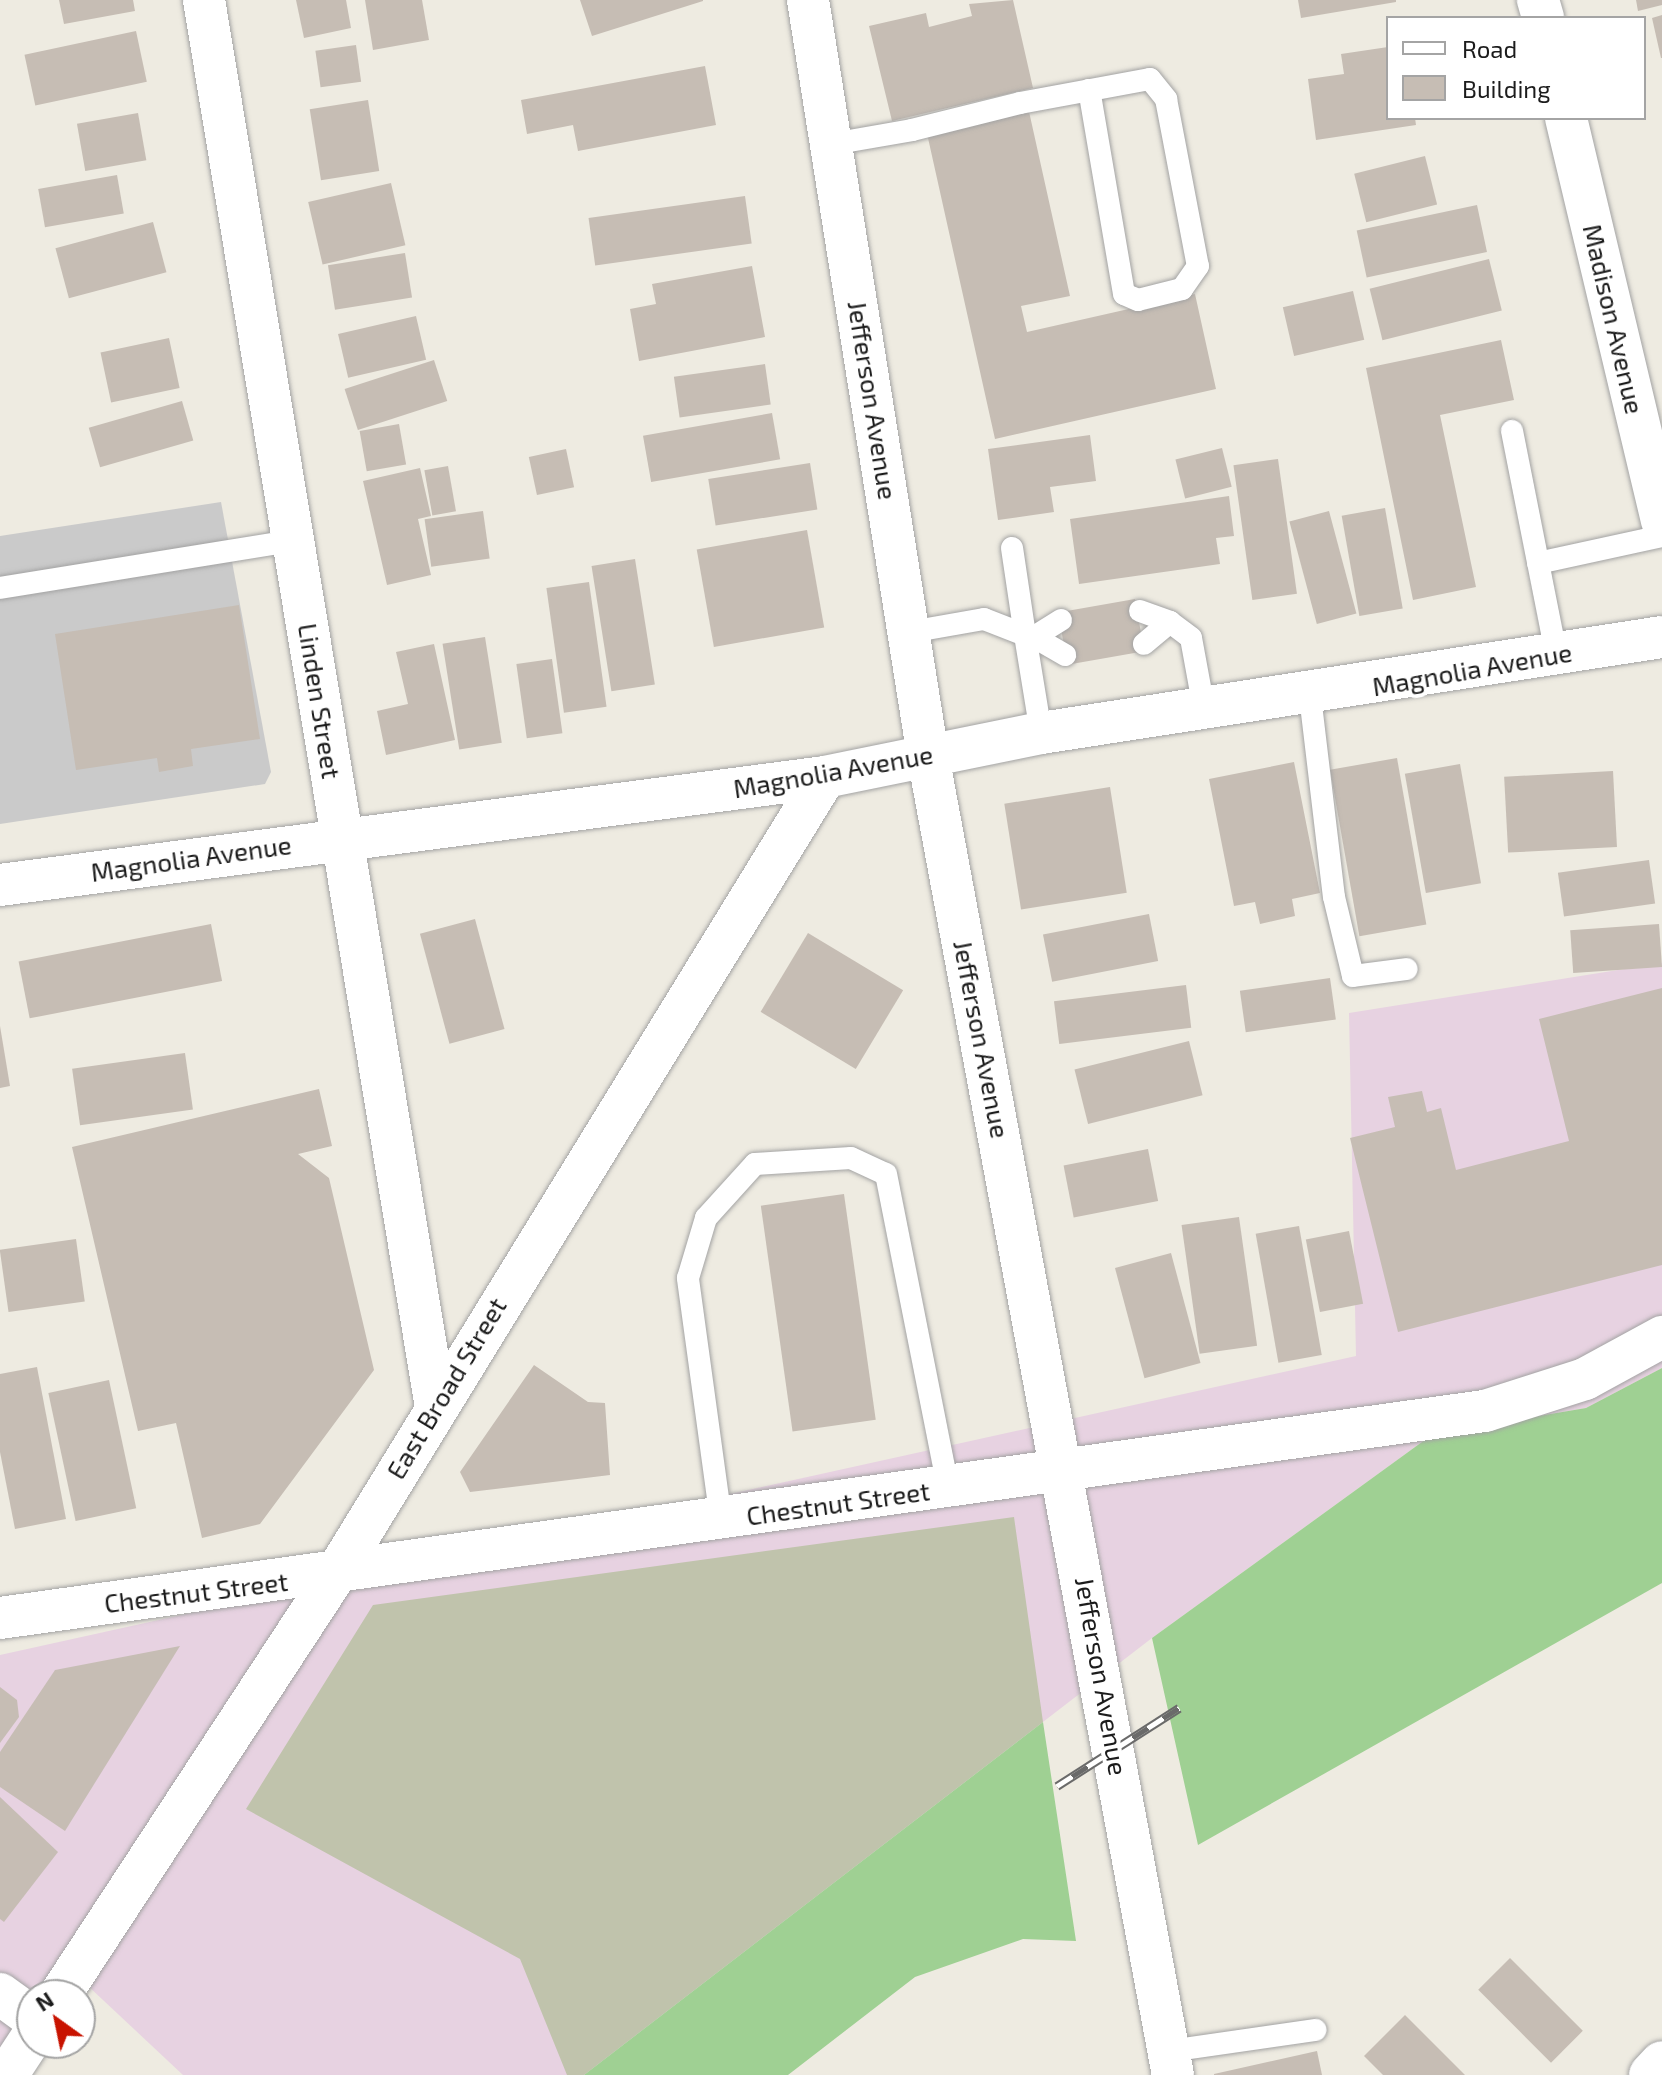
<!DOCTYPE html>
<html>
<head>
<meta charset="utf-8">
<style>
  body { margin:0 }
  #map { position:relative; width:1662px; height:2075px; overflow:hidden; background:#eeebe1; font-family:"Exo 2",sans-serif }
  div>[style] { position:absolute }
  .industrial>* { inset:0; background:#e7d2e1 }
  .religious>* { inset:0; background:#cacaca }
  .construction>* { inset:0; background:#c0c3ac }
  .forest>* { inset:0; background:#9fd093 }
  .building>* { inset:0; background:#c6bdb4; transform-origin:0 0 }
  .roads { filter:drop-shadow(0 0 2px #a3a3a3) drop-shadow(0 0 2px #a3a3a3) }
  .service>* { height:22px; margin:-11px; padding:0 11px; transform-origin:11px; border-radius:11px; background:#fff }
  .minor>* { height:42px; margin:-21px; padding:0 21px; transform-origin:21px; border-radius:21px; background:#fff }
  .tertiary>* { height:44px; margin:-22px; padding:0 22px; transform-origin:22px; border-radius:22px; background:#fff }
  .rail>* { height:9px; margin-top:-4.5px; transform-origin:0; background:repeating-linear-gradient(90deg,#fff 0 18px,#6a6a6a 0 36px); box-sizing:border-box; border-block:2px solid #6a6a6a }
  span { translate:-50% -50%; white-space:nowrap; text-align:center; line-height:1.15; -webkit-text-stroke:8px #fff; paint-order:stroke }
  .street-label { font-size:26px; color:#1c1c1c }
  .legend { position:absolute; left:1386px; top:16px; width:260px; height:104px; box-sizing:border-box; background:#fff; border:2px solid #a4a4a4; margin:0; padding:10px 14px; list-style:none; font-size:24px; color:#1c1c1c }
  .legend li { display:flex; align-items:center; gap:16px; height:40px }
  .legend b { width:40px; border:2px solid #a4a4a4 }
  .north { position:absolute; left:16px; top:1979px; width:80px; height:80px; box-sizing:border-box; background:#fff; border:2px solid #a4a4a4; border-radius:50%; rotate:327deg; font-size:22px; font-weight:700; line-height:32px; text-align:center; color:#1c1c1c }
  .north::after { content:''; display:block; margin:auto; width:28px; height:36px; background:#c81300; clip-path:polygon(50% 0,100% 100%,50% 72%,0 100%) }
</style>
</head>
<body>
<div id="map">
  <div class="industrial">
    <i style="clip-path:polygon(1662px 963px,1662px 1368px,1586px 1408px,1433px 1434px,1152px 1638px,584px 2075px,183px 2075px,71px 1970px,54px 1995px,32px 1995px,0 2075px,0 1655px,1356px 1356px,1349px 1013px)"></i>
  </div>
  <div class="religious">
    <i style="clip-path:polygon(221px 502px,271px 772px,265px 784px,0 824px,0 536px)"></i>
  </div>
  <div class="construction">
    <i style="clip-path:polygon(1014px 1517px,1043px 1722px,584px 2075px,567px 2075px,520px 1959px,246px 1809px,373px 1605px)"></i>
  </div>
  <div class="forest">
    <i style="clip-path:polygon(1662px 1368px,1662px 1583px,1198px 1845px,1152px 1638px,1433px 1434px,1586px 1408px)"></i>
    <i style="clip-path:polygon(1043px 1722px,1076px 1941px,1023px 1939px,915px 1977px,788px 2075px,584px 2075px)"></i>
  </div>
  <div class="building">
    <i style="clip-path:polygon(59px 0,133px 0,135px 11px,64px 24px)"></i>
    <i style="clip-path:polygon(296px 0,346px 0,351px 28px,304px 38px)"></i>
    <i style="clip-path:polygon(365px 0,422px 0,429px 40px,373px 50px)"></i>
    <i style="clip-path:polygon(580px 0,703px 0,703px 1px,592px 36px)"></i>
    <i style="clip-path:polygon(1013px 0,1033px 88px,892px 121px,869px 26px,926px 13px,929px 27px,972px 16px,969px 4px)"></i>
    <i style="clip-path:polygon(1298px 0,1396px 0,1396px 2px,1301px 18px)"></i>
    <i style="clip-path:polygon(1636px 0,1662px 0,1662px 5px,1638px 11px)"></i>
    <i style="clip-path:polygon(1662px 15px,1662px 58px,1661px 58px,1652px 18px)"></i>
    <i style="left:136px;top:31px;width:52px;height:114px;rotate:78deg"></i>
    <i style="left:356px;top:45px;width:37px;height:41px;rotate:82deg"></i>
    <i style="clip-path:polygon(1388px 47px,1388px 118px,1415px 118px,1416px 125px,1316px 140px,1308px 79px,1344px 74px,1341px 54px)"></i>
    <i style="clip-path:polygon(705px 66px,716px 125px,578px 151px,573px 125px,527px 134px,521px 100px)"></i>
    <i style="left:368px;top:100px;width:72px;height:59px;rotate:81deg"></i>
    <i style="clip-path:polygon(1028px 107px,1070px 296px,1021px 306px,1027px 332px,1195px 294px,1216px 389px,995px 439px,926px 129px)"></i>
    <i style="left:138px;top:113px;width:48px;height:62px;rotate:80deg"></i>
    <i style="left:1425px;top:156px;width:50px;height:73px;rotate:76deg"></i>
    <i style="left:117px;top:175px;width:39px;height:80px;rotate:80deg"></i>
    <i style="left:391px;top:183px;width:64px;height:85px;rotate:77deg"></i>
    <i style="left:745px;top:196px;width:48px;height:158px;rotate:82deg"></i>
    <i style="left:1477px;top:205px;width:48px;height:123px;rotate:78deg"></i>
    <i style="left:153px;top:222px;width:52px;height:101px;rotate:75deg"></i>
    <i style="left:405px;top:253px;width:45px;height:78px;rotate:81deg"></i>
    <i style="left:1489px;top:259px;width:53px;height:123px;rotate:76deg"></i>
    <i style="clip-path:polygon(752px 266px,765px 337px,639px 361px,630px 309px,656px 304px,652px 284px)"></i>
    <i style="left:1353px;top:291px;width:50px;height:72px;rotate:77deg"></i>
    <i style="left:416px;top:316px;width:45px;height:80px;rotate:77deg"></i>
    <i style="left:169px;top:338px;width:51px;height:70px;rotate:78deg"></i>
    <i style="clip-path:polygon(1501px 340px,1514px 400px,1440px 415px,1476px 587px,1413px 600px,1366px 368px)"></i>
    <i style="left:434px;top:360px;width:43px;height:94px;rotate:72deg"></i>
    <i style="left:765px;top:364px;width:41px;height:92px;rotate:82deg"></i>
    <i style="left:182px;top:401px;width:41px;height:97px;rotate:74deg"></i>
    <i style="left:772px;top:413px;width:47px;height:131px;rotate:80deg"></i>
    <i style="left:399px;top:424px;width:41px;height:40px;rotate:80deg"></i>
    <i style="clip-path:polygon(1090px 435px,1096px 481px,1050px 487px,1054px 512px,998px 520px,988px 449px)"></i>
    <i style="left:1222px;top:448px;width:40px;height:48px;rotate:76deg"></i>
    <i style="left:566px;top:449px;width:39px;height:38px;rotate:78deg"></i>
    <i style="left:1278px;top:459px;width:136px;height:45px;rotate:82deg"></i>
    <i style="left:810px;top:463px;width:47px;height:103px;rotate:81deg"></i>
    <i style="left:448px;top:466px;width:46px;height:24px;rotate:80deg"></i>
    <i style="clip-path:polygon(420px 468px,431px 516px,418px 519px,431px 575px,387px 585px,363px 481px)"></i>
    <i style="clip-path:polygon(1229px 496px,1234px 536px,1216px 538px,1220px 564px,1079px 584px,1070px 519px)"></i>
    <i style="left:1385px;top:508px;width:102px;height:44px;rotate:80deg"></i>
    <i style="left:483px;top:511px;width:48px;height:59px;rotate:82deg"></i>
    <i style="left:1329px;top:511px;width:106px;height:41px;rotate:75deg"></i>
    <i style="left:807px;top:530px;width:99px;height:112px;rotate:80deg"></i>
    <i style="left:635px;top:559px;width:127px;height:44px;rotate:81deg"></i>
    <i style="left:589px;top:582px;width:126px;height:43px;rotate:82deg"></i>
    <i style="left:1135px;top:599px;width:53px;height:78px;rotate:80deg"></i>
    <i style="clip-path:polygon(239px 605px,260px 739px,191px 749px,193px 766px,159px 772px,157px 758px,76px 770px,55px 634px)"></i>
    <i style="left:485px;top:637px;width:107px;height:43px;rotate:81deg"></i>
    <i style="clip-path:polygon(434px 644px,455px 740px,386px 755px,377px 711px,408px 704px,396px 652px)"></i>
    <i style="left:552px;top:659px;width:75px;height:36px;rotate:82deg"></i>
    <i style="left:1397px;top:758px;width:169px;height:68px;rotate:80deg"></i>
    <i style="clip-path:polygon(1294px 762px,1320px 893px,1292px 899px,1295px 916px,1260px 924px,1255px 902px,1234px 906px,1209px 779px)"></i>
    <i style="left:1460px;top:764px;width:121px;height:56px;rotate:80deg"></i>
    <i style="left:1613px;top:771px;width:76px;height:109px;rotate:87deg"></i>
    <i style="left:1110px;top:787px;width:107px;height:107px;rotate:81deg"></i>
    <i style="left:1649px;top:860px;width:44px;height:92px;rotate:82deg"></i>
    <i style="left:1149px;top:914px;width:48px;height:108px;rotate:79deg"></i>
    <i style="left:475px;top:919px;width:114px;height:57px;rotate:75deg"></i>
    <i style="left:211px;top:924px;width:58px;height:196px;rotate:79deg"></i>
    <i style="left:1659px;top:924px;width:43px;height:89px;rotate:86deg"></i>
    <i style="left:808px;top:933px;width:111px;height:92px;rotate:31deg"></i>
    <i style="left:1330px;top:978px;width:42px;height:91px;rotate:82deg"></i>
    <i style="left:1186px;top:985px;width:43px;height:133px;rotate:83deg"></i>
    <i style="clip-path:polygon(1662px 988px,1662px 1265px,1398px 1332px,1350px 1138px,1395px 1127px,1388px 1097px,1422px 1091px,1427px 1112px,1441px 1108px,1456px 1170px,1569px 1141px,1539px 1019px)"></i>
    <i style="clip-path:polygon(0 1026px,10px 1086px,0 1088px)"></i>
    <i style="left:1189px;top:1041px;width:56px;height:118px;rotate:76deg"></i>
    <i style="left:185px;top:1053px;width:57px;height:114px;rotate:82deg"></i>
    <i style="clip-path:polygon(319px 1089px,332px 1146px,298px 1154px,329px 1178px,374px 1370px,260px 1524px,202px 1538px,176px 1423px,138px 1431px,72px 1147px)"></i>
    <i style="left:1148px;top:1149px;width:53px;height:86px;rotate:79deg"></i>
    <i style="left:844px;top:1194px;width:228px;height:84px;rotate:82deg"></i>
    <i style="left:1239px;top:1217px;width:130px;height:58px;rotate:82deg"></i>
    <i style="left:1299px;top:1226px;width:131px;height:44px;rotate:80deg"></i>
    <i style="left:1349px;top:1231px;width:74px;height:44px;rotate:79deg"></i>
    <i style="left:76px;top:1239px;width:63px;height:77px;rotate:82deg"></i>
    <i style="left:1171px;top:1253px;width:114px;height:58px;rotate:75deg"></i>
    <i style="clip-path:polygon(534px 1365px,588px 1402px,605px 1403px,610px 1475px,470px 1492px,460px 1472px)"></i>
    <i style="clip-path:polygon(37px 1367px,66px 1519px,15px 1529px,0 1452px,0 1374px)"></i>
    <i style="left:109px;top:1380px;width:131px;height:62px;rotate:78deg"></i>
    <i style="clip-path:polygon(180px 1646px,65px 1831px,0 1787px,0 1752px,55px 1670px)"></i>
    <i style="clip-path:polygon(0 1687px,17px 1700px,19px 1717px,0 1743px)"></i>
    <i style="clip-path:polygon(0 1797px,58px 1852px,4px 1922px,0 1919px)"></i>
    <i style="left:1510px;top:1958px;width:103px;height:45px;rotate:45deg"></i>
    <i style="clip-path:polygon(1405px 2015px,1465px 2075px,1383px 2075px,1364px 2056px)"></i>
    <i style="clip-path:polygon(1317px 2051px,1322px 2075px,1214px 2075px,1214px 2074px)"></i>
  </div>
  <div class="roads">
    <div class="service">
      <i style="left:832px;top:144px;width:81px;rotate:-9.9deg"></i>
      <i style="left:912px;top:130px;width:111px;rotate:-14deg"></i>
      <i style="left:1020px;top:103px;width:132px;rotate:-10.5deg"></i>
      <i style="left:1150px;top:79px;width:26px;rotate:51deg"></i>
      <i style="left:1166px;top:99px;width:170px;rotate:79.2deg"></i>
      <i style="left:1198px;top:266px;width:28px;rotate:125deg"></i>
      <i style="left:1182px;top:289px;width:45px;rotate:166deg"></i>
      <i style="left:1138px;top:300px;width:15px;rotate:-157deg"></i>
      <i style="left:1124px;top:294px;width:207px;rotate:-99.7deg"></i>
      <i style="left:1512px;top:431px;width:227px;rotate:78.8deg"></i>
      <i style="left:1012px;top:548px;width:88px;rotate:81.5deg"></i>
      <i style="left:1025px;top:635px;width:9px;rotate:13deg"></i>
      <i style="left:1538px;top:563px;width:127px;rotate:-12.3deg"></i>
      <i style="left:0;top:588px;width:300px;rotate:-9.2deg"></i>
      <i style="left:1140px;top:611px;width:32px;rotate:20deg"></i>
      <i style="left:1170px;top:622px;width:34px;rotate:140deg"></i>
      <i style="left:1061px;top:620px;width:32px;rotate:148deg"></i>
      <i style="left:1034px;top:637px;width:36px;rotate:30deg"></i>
      <i style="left:1170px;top:622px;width:26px;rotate:37deg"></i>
      <i style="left:1191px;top:638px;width:72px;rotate:79.6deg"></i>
      <i style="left:910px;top:632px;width:75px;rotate:-10deg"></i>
      <i style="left:984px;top:619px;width:44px;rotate:21.3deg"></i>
      <i style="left:1025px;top:635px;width:99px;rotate:80.7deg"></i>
      <i style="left:1310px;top:696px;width:202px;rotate:83.2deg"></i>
      <i style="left:1334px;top:897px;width:81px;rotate:76.5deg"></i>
      <i style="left:1353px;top:976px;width:54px;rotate:-7.4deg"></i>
      <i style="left:721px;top:1520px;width:244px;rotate:-97.8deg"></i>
      <i style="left:688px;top:1278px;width:63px;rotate:-73.3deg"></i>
      <i style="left:706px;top:1218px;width:73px;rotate:-47.8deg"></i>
      <i style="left:755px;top:1164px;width:96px;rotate:-3.6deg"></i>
      <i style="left:851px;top:1158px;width:38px;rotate:25deg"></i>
      <i style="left:886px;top:1174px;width:319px;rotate:78.8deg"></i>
      <i style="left:1169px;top:2051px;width:148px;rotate:-8.2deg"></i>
    </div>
    <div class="minor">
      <i style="left:204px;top:0;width:1421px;rotate:80.64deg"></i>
      <i style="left:808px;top:0;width:765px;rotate:80.98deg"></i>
      <i style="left:928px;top:756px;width:1342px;rotate:79.48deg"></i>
      <i style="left:1538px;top:0;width:19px;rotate:74deg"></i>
      <i style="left:1566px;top:118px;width:414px;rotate:76.6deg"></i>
      <i style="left:0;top:885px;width:832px;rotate:-7.46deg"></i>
      <i style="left:825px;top:777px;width:220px;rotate:-11.5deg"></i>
      <i style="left:1041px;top:733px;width:628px;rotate:-8.79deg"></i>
      <i style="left:0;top:1618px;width:1499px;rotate:-7.94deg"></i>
      <i style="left:1485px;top:1411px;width:105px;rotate:-17.7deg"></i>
      <i style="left:1585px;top:1379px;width:88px;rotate:-28.6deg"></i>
      <i style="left:0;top:1994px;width:39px;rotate:36deg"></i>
      <i style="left:60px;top:1995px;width:502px;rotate:-56.78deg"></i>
      <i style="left:335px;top:1575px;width:936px;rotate:-58.45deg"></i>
      <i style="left:7px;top:2075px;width:45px;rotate:-56.7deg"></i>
    </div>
    <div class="tertiary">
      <i style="left:1651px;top:2075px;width:16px;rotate:-47deg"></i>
    </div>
  </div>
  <div class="rail">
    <i style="left:1057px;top:1786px;width:145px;rotate:-32.6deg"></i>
  </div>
  <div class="street-label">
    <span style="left:1614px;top:319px;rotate:77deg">Madison Avenue</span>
    <span style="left:873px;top:400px;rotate:81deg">Jefferson Avenue</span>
    <span style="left:1472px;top:669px;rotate:-10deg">Magnolia Avenue</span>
    <span style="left:320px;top:701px;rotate:81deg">Linden Street</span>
    <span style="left:833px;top:771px;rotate:-10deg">Magnolia Avenue</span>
    <span style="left:191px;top:858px;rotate:-8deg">Magnolia Avenue</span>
    <span style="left:982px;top:1039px;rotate:79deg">Jefferson Avenue</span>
    <span style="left:446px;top:1388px;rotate:-59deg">East Broad Street</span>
    <span style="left:838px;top:1503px;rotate:-8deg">Chestnut Street</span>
    <span style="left:196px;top:1592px;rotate:-7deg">Chestnut Street</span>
    <span style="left:1102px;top:1676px;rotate:80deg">Jefferson Avenue</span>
  </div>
  <ul class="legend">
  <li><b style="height:10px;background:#fff"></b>Road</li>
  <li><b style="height:22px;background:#c6bdb4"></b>Building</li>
  </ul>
  <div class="north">N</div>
</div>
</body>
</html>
